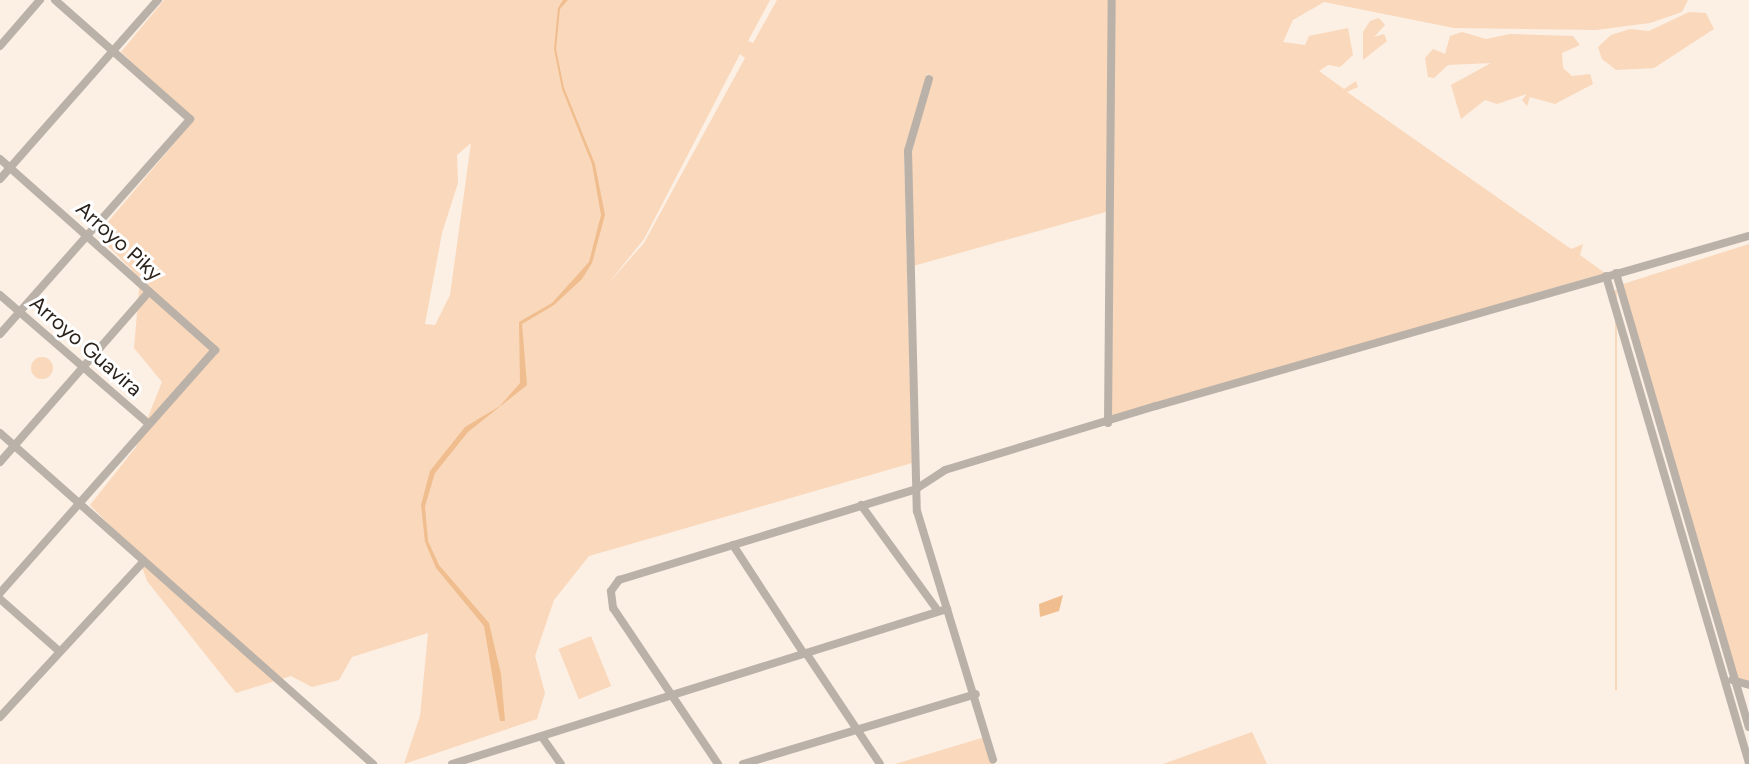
<!DOCTYPE html>
<html>
<head>
<meta charset="utf-8">
<style>
  body { margin:0 }
  #map { position:relative; width:1749px; height:764px; overflow:hidden; background:#fcefe4; font-family:Figtree,sans-serif }
  div>[style] { position:absolute }
  .green>* { inset:0; background:#fad8bb; transform-origin:0 0 }
  .round { border-radius:50% }
  .water>* { inset:0; background:#f0bd8e }
  .street>* { height:8px; margin:-4px; padding:0 4px; transform-origin:4px; border-radius:4px; background:#bab1a9 }
  span { translate:-50% -50%; white-space:nowrap; text-align:center; line-height:1.15; -webkit-text-stroke:6px #fff; paint-order:stroke }
  .street-label { font-size:21px; color:#2a221b }
</style>
</head>
<body>
<div id="map">
  <div class="green">
    <i style="clip-path:polygon(evenodd,164px 0,770px 0,748px 41px,753px 43px,777px 0,1110px 0,1106px 212px,913px 266px,911px 151px,932px 76px,927px 74px,904px 151px,912px 463px,589px 556px,554px 600px,535px 656px,545px 693px,537px 719px,404px 764px,420px 716px,428px 633px,352px 657px,339px 680px,312px 687px,291px 676px,236px 693px,147px 581px,137px 553px,90px 505px,136px 447px,162px 382px,134px 348px,140px 278px,97px 235px,193px 121px,121px 52px,164px 0,740px 54px,745px 58px,644px 243px,607px 285px,644px 239px,740px 54px,164px 0,471px 143px,450px 295px,435px 325px,425px 324px,442px 233px,458px 183px,457px 155px,471px 143px)"></i>
    <i style="clip-path:polygon(1113px 0,1688px 0,1682px 12px,1650px 23px,1596px 30px,1454px 28px,1324px 2px,1293px 20px,1283px 42px,1305px 45px,1309px 36px,1348px 28px,1353px 55px,1340px 67px,1328px 65px,1319px 71px,1344px 89px,1356px 81px,1358px 87px,1347px 92px,1571px 249px,1583px 244px,1580px 255px,1605px 273px,1111px 418px)"></i>
    <i style="clip-path:polygon(1689px 12px,1706px 13px,1714px 29px,1654px 68px,1616px 70px,1602px 59px,1598px 47px,1611px 35px,1630px 29px,1649px 31px)"></i>
    <i style="clip-path:polygon(1379px 18px,1385px 25px,1374px 37px,1384px 34px,1387px 41px,1363px 60px,1363px 32px,1370px 21px)"></i>
    <i style="clip-path:polygon(1462px 32px,1486px 39px,1510px 34px,1573px 36px,1580px 45px,1562px 53px,1563px 68px,1572px 76px,1590px 74px,1593px 84px,1555px 104px,1530px 97px,1527px 106px,1522px 100px,1527px 94px,1497px 104px,1485px 100px,1461px 119px,1451px 85px,1491px 63px,1448px 65px,1434px 78px,1428px 77px,1425px 58px,1433px 49px,1445px 54px,1450px 36px)"></i>
    <i style="clip-path:polygon(1749px 244px,1749px 683px,1737px 678px,1623px 284px)"></i>
    <i style="left:1615px;top:290px;width:2px;height:400px"></i>
    <i class="round" style="left:31px;top:357px;width:22px;height:22px"></i>
    <i style="left:591px;top:636px;width:54px;height:35px;rotate:68deg"></i>
    <i style="clip-path:polygon(1252px 732px,1267px 764px,1163px 764px)"></i>
    <i style="clip-path:polygon(985px 737px,992px 764px,895px 764px)"></i>
  </div>
  <div class="water">
    <i style="clip-path:polygon(563px 0,568px 0,560px 9px,556px 49px,564px 88px,595px 164px,605px 215px,592px 263px,582px 279px,554px 305px,522px 324px,527px 385px,468px 432px,435px 473px,425px 506px,428px 541px,439px 565px,489px 623px,501px 674px,505px 721px,500px 721px,484px 626px,436px 568px,425px 542px,421px 505px,430px 471px,465px 427px,500px 406px,520px 383px,519px 322px,552px 303px,589px 262px,601px 215px,592px 164px,562px 89px,554px 49px,558px 8px)"></i>
    <i style="clip-path:polygon(1063px 595px,1059px 611px,1040px 617px,1039px 604px)"></i>
  </div>
  <div class="street">
    <i style="left:0;top:46px;width:61px;rotate:-49deg"></i>
    <i style="left:929px;top:79px;width:75px;rotate:106.3deg"></i>
    <i style="left:908px;top:151px;width:360px;rotate:88.6deg"></i>
    <i style="left:917px;top:511px;width:260px;rotate:73deg"></i>
    <i style="left:0;top:159px;width:288px;rotate:41.6deg"></i>
    <i style="left:215px;top:350px;width:324px;rotate:131.5deg"></i>
    <i style="left:0;top:179px;width:239px;rotate:-48.6deg"></i>
    <i style="left:1616px;top:273px;width:473px;rotate:73.7deg"></i>
    <i style="left:1606px;top:276px;width:508px;rotate:73.64deg"></i>
    <i style="left:0;top:295px;width:197px;rotate:40.9deg"></i>
    <i style="left:0;top:334px;width:287px;rotate:-48.5deg"></i>
    <i style="left:190px;top:119px;width:180px;rotate:-138.6deg"></i>
    <i style="left:1108px;top:423px;width:423px;rotate:-89.5deg"></i>
    <i style="left:0;top:433px;width:499px;rotate:41.6deg"></i>
    <i style="left:0;top:462px;width:226px;rotate:-48.8deg"></i>
    <i style="left:861px;top:505px;width:131px;rotate:54deg"></i>
    <i style="left:733px;top:545px;width:130px;rotate:56.9deg"></i>
    <i style="left:0;top:599px;width:79px;rotate:41.4deg"></i>
    <i style="left:806px;top:653px;width:133px;rotate:56.3deg"></i>
    <i style="left:1732px;top:680px;width:18px;rotate:16deg"></i>
    <i style="left:0;top:717px;width:212px;rotate:-47.3deg"></i>
    <i style="left:542px;top:737px;width:33px;rotate:55deg"></i>
    <i style="left:452px;top:764px;width:519px;rotate:-17.39deg"></i>
    <i style="left:718px;top:764px;width:188px;rotate:-123.9deg"></i>
    <i style="left:613px;top:608px;width:17px;rotate:-97deg"></i>
    <i style="left:611px;top:591px;width:14px;rotate:-54deg"></i>
    <i style="left:619px;top:580px;width:311px;rotate:-17deg"></i>
    <i style="left:916px;top:489px;width:35px;rotate:-33deg"></i>
    <i style="left:945px;top:470px;width:220px;rotate:-16.9deg"></i>
    <i style="left:1156px;top:406px;width:617px;rotate:-16deg"></i>
    <i style="left:743px;top:764px;width:243px;rotate:-16.7deg"></i>
  </div>
  <div class="street-label">
    <span style="left:119px;top:241px;rotate:42deg">Arroyo Piky</span>
    <span style="left:86px;top:346px;rotate:41deg">Arroyo Guavira</span>
  </div>
</div>
</body>
</html>
